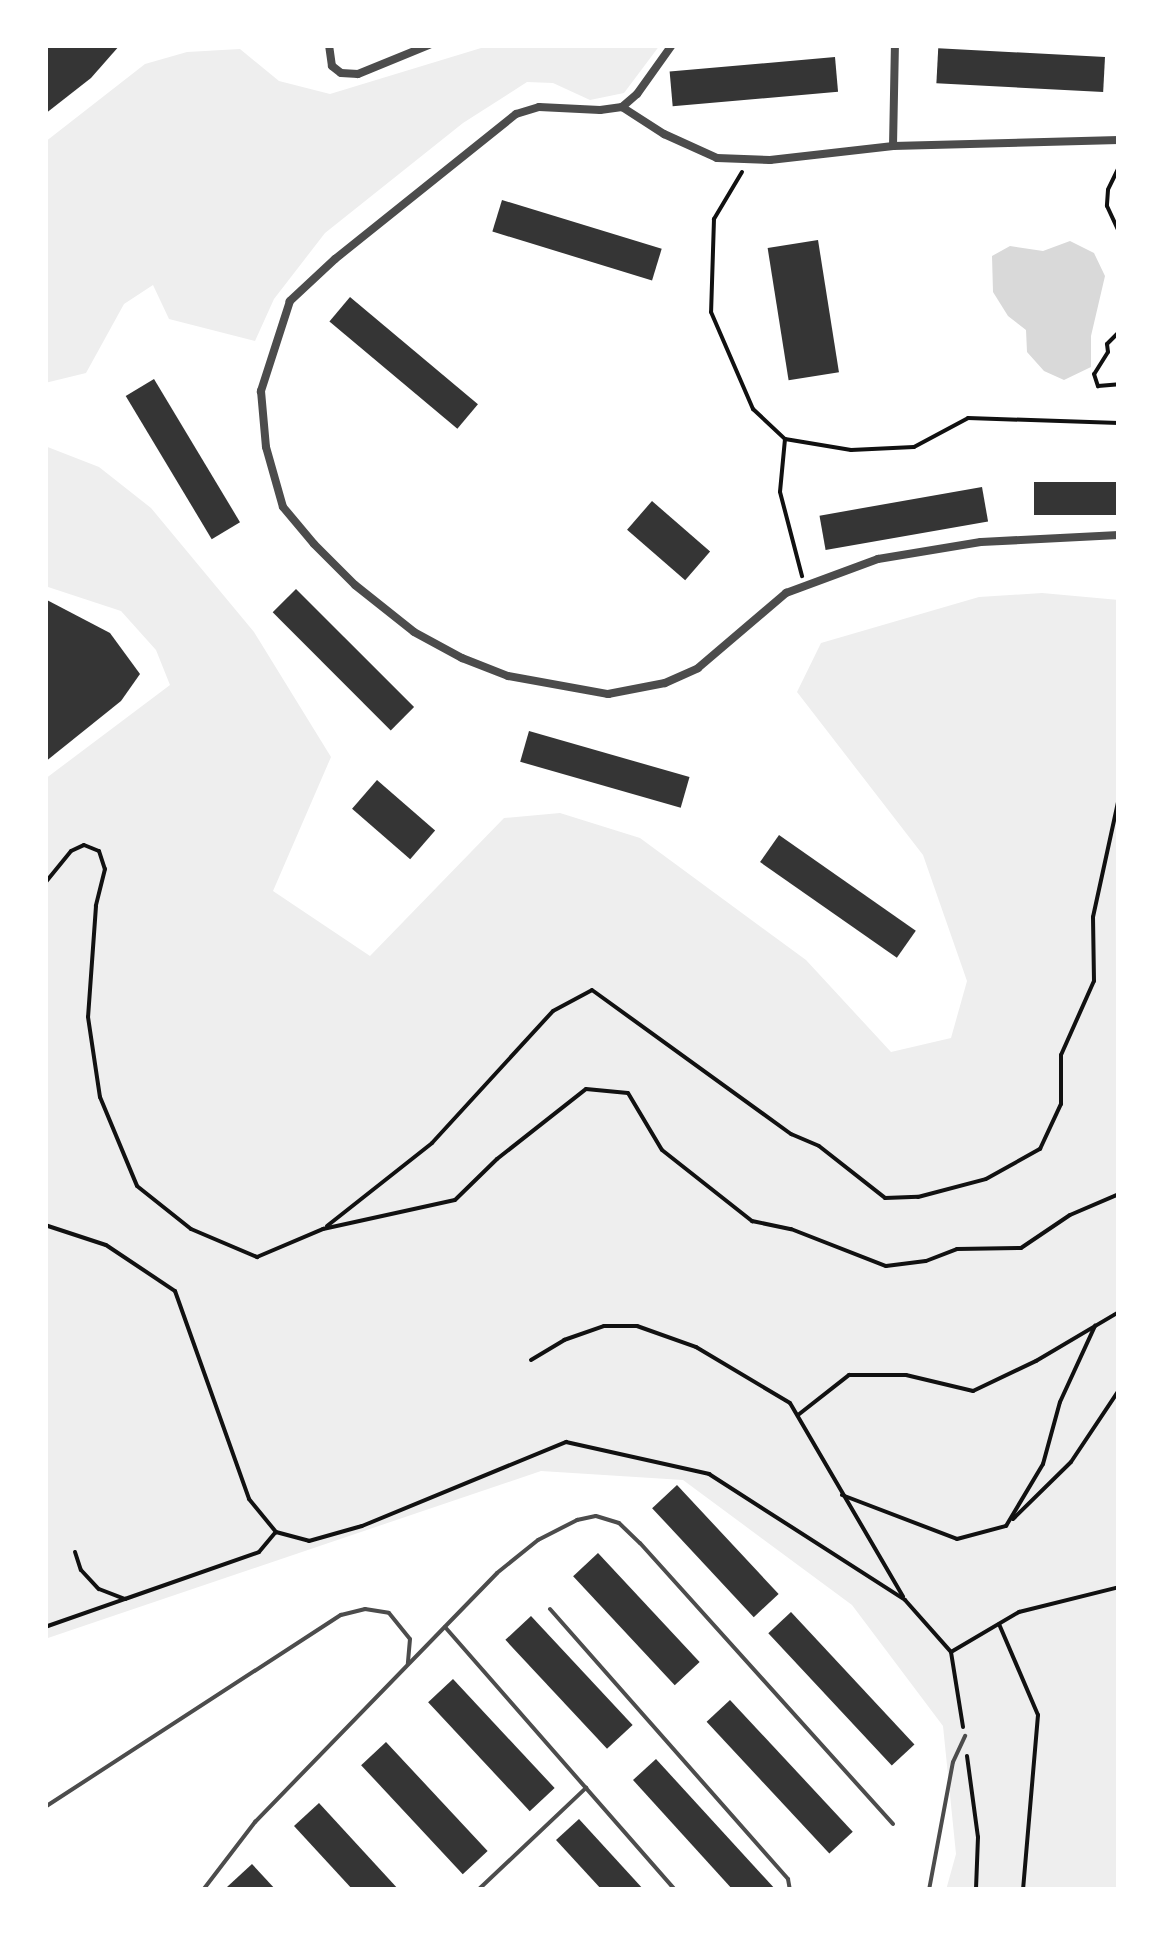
<!DOCTYPE html>
<html>
<head>
<meta charset="utf-8">
<style>
  body { margin:0 }
  #map { position:relative; width:1164px; height:1935px; overflow:hidden; background:#fff; font-family:Overpass,sans-serif }
  div>[style] { position:absolute }
  .green>* { inset:0; background:#eee }
  .water>* { inset:0; background:#d9d9d9 }
  .building>* { inset:0; background:#353535; transform-origin:0 0 }
  .path>* { height:4px; margin:-2px; padding:0 2px; transform-origin:2px; border-radius:2px; background:#111 }
  .service>* { height:4px; margin:-2px; padding:0 2px; transform-origin:2px; border-radius:2px; background:#4c4c4c }
  .minor>* { height:8px; margin:-4px; padding:0 4px; transform-origin:4px; border-radius:4px; background:#4c4c4c }
  span { translate:-50% -50%; white-space:nowrap; text-align:center; line-height:1.15; -webkit-text-stroke:10px #fff; paint-order:stroke }
  .frame { position:absolute; inset:0; border:48px solid #fff; pointer-events:none }
</style>
</head>
<body>
<div id="map">
  <div class="green">
    <i style="clip-path:polygon(491px 45px,660px 45px,624px 93px,590px 100px,553px 83px,527px 82px,463px 123px,325px 233px,274px 299px,255px 341px,169px 319px,153px 285px,124px 304px,86px 373px,45px 383px,45px 142px,145px 64px,187px 52px,240px 49px,279px 81px,330px 94px)"></i>
    <i style="clip-path:polygon(45px 446px,99px 467px,151px 508px,254px 632px,331px 757px,273px 891px,370px 956px,504px 818px,560px 813px,640px 838px,806px 960px,891px 1052px,951px 1038px,967px 981px,923px 855px,797px 692px,821px 643px,979px 597px,1042px 593px,1119px 600px,1119px 1890px,946px 1890px,956px 1854px,943px 1726px,852px 1605px,683px 1480px,541px 1471px,45px 1639px,45px 779px,170px 685px,156px 650px,121px 611px,45px 586px)"></i>
  </div>
  <div class="water">
    <i style="clip-path:polygon(1070px 241px,1094px 253px,1105px 276px,1091px 336px,1091px 367px,1064px 380px,1044px 371px,1027px 352px,1026px 330px,1008px 316px,993px 292px,992px 256px,1010px 246px,1043px 251px)"></i>
  </div>
  <div class="building">
    <i style="clip-path:polygon(45px 45px,120px 45px,91px 78px,45px 114px)"></i>
    <i style="left:835px;top:57px;width:35px;height:166px;rotate:85deg"></i>
    <i style="left:1105px;top:57px;width:35px;height:167px;rotate:93deg"></i>
    <i style="left:502px;top:200px;width:167px;height:33px;rotate:17deg"></i>
    <i style="left:818px;top:240px;width:134px;height:51px;rotate:81deg"></i>
    <i style="left:350px;top:297px;width:167px;height:32px;rotate:40deg"></i>
    <i style="left:154px;top:379px;width:167px;height:33px;rotate:59deg"></i>
    <i style="left:1034px;top:482px;width:85px;height:33px"></i>
    <i style="left:982px;top:487px;width:35px;height:165px;rotate:80deg"></i>
    <i style="left:652px;top:501px;width:77px;height:38px;rotate:41deg"></i>
    <i style="left:296px;top:589px;width:167px;height:33px;rotate:45deg"></i>
    <i style="clip-path:polygon(45px 599px,110px 633px,140px 674px,121px 701px,45px 762px)"></i>
    <i style="left:529px;top:731px;width:167px;height:32px;rotate:16deg"></i>
    <i style="left:377px;top:780px;width:77px;height:38px;rotate:41deg"></i>
    <i style="left:779px;top:835px;width:167px;height:33px;rotate:35deg"></i>
    <i style="left:677px;top:1485px;width:149px;height:34px;rotate:47deg"></i>
    <i style="left:598px;top:1553px;width:149px;height:34px;rotate:47deg"></i>
    <i style="left:791px;top:1612px;width:181px;height:31px;rotate:47deg"></i>
    <i style="left:531px;top:1616px;width:149px;height:35px;rotate:47deg"></i>
    <i style="left:453px;top:1679px;width:149px;height:34px;rotate:47deg"></i>
    <i style="left:730px;top:1700px;width:180px;height:32px;rotate:47deg"></i>
    <i style="left:386px;top:1742px;width:149px;height:34px;rotate:47deg"></i>
    <i style="clip-path:polygon(656px 1759px,776px 1890px,733px 1890px,633px 1780px)"></i>
    <i style="clip-path:polygon(319px 1803px,399px 1890px,353px 1890px,294px 1826px)"></i>
    <i style="clip-path:polygon(579px 1819px,644px 1890px,602px 1890px,556px 1840px)"></i>
    <i style="clip-path:polygon(252px 1864px,276px 1890px,227px 1887px)"></i>
  </div>
  <div class="path">
    <i style="left:1119px;top:167px;width:25px;rotate:116deg"></i>
    <i style="left:1108px;top:190px;width:16px;rotate:94deg"></i>
    <i style="left:1107px;top:206px;width:29px;rotate:65deg"></i>
    <i style="left:742px;top:172px;width:55px;rotate:120.8deg"></i>
    <i style="left:714px;top:219px;width:93px;rotate:91.8deg"></i>
    <i style="left:711px;top:312px;width:106px;rotate:66.6deg"></i>
    <i style="left:753px;top:409px;width:44px;rotate:43.2deg"></i>
    <i style="left:785px;top:439px;width:67px;rotate:9.5deg"></i>
    <i style="left:851px;top:450px;width:63px;rotate:-2.7deg"></i>
    <i style="left:914px;top:447px;width:61px;rotate:-28.2deg"></i>
    <i style="left:968px;top:418px;width:151px;rotate:1.9deg"></i>
    <i style="left:1119px;top:332px;width:17px;rotate:135deg"></i>
    <i style="left:1107px;top:344px;width:8px;rotate:83deg"></i>
    <i style="left:1108px;top:352px;width:26px;rotate:122deg"></i>
    <i style="left:1094px;top:374px;width:13px;rotate:72deg"></i>
    <i style="left:1098px;top:386px;width:21px;rotate:-5deg"></i>
    <i style="left:785px;top:439px;width:53px;rotate:95.4deg"></i>
    <i style="left:780px;top:492px;width:87px;rotate:75.3deg"></i>
    <i style="left:45px;top:883px;width:41px;rotate:-50.9deg"></i>
    <i style="left:71px;top:851px;width:14px;rotate:-25deg"></i>
    <i style="left:84px;top:845px;width:16px;rotate:22deg"></i>
    <i style="left:99px;top:851px;width:19px;rotate:72deg"></i>
    <i style="left:105px;top:869px;width:38px;rotate:104deg"></i>
    <i style="left:96px;top:906px;width:111px;rotate:94.1deg"></i>
    <i style="left:88px;top:1017px;width:81px;rotate:81.5deg"></i>
    <i style="left:100px;top:1097px;width:96px;rotate:67.4deg"></i>
    <i style="left:137px;top:1186px;width:69px;rotate:38.5deg"></i>
    <i style="left:191px;top:1229px;width:72px;rotate:23deg"></i>
    <i style="left:257px;top:1257px;width:72px;rotate:-23deg"></i>
    <i style="left:323px;top:1229px;width:135px;rotate:-12.4deg"></i>
    <i style="left:455px;top:1200px;width:59px;rotate:-44.3deg"></i>
    <i style="left:497px;top:1159px;width:113px;rotate:-38.2deg"></i>
    <i style="left:586px;top:1089px;width:42px;rotate:5.4deg"></i>
    <i style="left:628px;top:1093px;width:66px;rotate:59.2deg"></i>
    <i style="left:662px;top:1150px;width:115px;rotate:38.3deg"></i>
    <i style="left:752px;top:1221px;width:40px;rotate:12deg"></i>
    <i style="left:791px;top:1229px;width:102px;rotate:21.3deg"></i>
    <i style="left:886px;top:1266px;width:40px;rotate:-7.1deg"></i>
    <i style="left:926px;top:1261px;width:33px;rotate:-21deg"></i>
    <i style="left:957px;top:1249px;width:64px;rotate:-0.9deg"></i>
    <i style="left:1021px;top:1248px;width:59px;rotate:-34deg"></i>
    <i style="left:1070px;top:1215px;width:53px;rotate:-23.2deg"></i>
    <i style="left:45px;top:1225px;width:64px;rotate:18.2deg"></i>
    <i style="left:106px;top:1245px;width:83px;rotate:33.7deg"></i>
    <i style="left:175px;top:1291px;width:221px;rotate:70.4deg"></i>
    <i style="left:249px;top:1499px;width:43px;rotate:50.7deg"></i>
    <i style="left:276px;top:1532px;width:34px;rotate:15deg"></i>
    <i style="left:309px;top:1541px;width:55px;rotate:-15.8deg"></i>
    <i style="left:362px;top:1526px;width:221px;rotate:-22.4deg"></i>
    <i style="left:566px;top:1442px;width:147px;rotate:12.6deg"></i>
    <i style="left:709px;top:1474px;width:233px;rotate:32.7deg"></i>
    <i style="left:905px;top:1600px;width:69px;rotate:48.5deg"></i>
    <i style="left:951px;top:1652px;width:76px;rotate:80.9deg"></i>
    <i style="left:327px;top:1226px;width:134px;rotate:-38.3deg"></i>
    <i style="left:432px;top:1143px;width:179px;rotate:-47.5deg"></i>
    <i style="left:553px;top:1011px;width:44px;rotate:-28.3deg"></i>
    <i style="left:592px;top:990px;width:246px;rotate:35.9deg"></i>
    <i style="left:791px;top:1134px;width:30px;rotate:23deg"></i>
    <i style="left:819px;top:1146px;width:84px;rotate:38.2deg"></i>
    <i style="left:885px;top:1198px;width:33px;rotate:-2deg"></i>
    <i style="left:918px;top:1197px;width:70px;rotate:-14.8deg"></i>
    <i style="left:986px;top:1179px;width:62px;rotate:-29.1deg"></i>
    <i style="left:1040px;top:1149px;width:50px;rotate:-65deg"></i>
    <i style="left:1061px;top:1104px;width:49px;rotate:-90deg"></i>
    <i style="left:1061px;top:1055px;width:81px;rotate:-66deg"></i>
    <i style="left:1094px;top:981px;width:64px;rotate:-90.9deg"></i>
    <i style="left:1093px;top:917px;width:122px;rotate:-77.7deg"></i>
    <i style="left:531px;top:1360px;width:39px;rotate:-31deg"></i>
    <i style="left:564px;top:1340px;width:42px;rotate:-19.3deg"></i>
    <i style="left:604px;top:1326px;width:33px"></i>
    <i style="left:637px;top:1326px;width:63px;rotate:19.6deg"></i>
    <i style="left:696px;top:1347px;width:109px;rotate:30.8deg"></i>
    <i style="left:790px;top:1403px;width:224px;rotate:59.7deg"></i>
    <i style="left:798px;top:1415px;width:65px;rotate:-38.1deg"></i>
    <i style="left:849px;top:1375px;width:57px"></i>
    <i style="left:906px;top:1375px;width:69px;rotate:13.4deg"></i>
    <i style="left:973px;top:1391px;width:70px;rotate:-25.5deg"></i>
    <i style="left:1036px;top:1361px;width:96px;rotate:-30.6deg"></i>
    <i style="left:842px;top:1495px;width:123px;rotate:20.9deg"></i>
    <i style="left:957px;top:1539px;width:51px;rotate:-14.9deg"></i>
    <i style="left:1006px;top:1526px;width:72px;rotate:-59.2deg"></i>
    <i style="left:1043px;top:1464px;width:64px;rotate:-74.7deg"></i>
    <i style="left:1060px;top:1402px;width:84px;rotate:-65.3deg"></i>
    <i style="left:1013px;top:1519px;width:81px;rotate:-44.5deg"></i>
    <i style="left:1071px;top:1462px;width:87px;rotate:-56.3deg"></i>
    <i style="left:75px;top:1552px;width:19px;rotate:72deg"></i>
    <i style="left:81px;top:1570px;width:26px;rotate:47deg"></i>
    <i style="left:99px;top:1589px;width:28px;rotate:21deg"></i>
    <i style="left:125px;top:1599px;width:142px;rotate:-19.3deg"></i>
    <i style="left:259px;top:1552px;width:26px;rotate:-50deg"></i>
    <i style="left:999px;top:1624px;width:99px;rotate:66.8deg"></i>
    <i style="left:1038px;top:1715px;width:176px;rotate:94.9deg"></i>
    <i style="left:45px;top:1627px;width:85px;rotate:-19.3deg"></i>
    <i style="left:951px;top:1652px;width:79px;rotate:-30.5deg"></i>
    <i style="left:1019px;top:1612px;width:103px;rotate:-14deg"></i>
    <i style="left:967px;top:1756px;width:82px;rotate:82.3deg"></i>
    <i style="left:978px;top:1837px;width:53px;rotate:92.2deg"></i>
  </div>
  <div class="service">
    <i style="left:550px;top:1609px;width:360px;rotate:48.6deg"></i>
    <i style="left:788px;top:1879px;width:11px;rotate:80deg"></i>
    <i style="left:445px;top:1627px;width:349px;rotate:48.8deg"></i>
    <i style="left:45px;top:1807px;width:353px;rotate:-33deg"></i>
    <i style="left:341px;top:1615px;width:25px;rotate:-14deg"></i>
    <i style="left:365px;top:1609px;width:24px;rotate:9deg"></i>
    <i style="left:389px;top:1613px;width:33px;rotate:51deg"></i>
    <i style="left:410px;top:1639px;width:25px;rotate:95deg"></i>
    <i style="left:203px;top:1890px;width:86px;rotate:-52.6deg"></i>
    <i style="left:255px;top:1822px;width:347px;rotate:-45.8deg"></i>
    <i style="left:497px;top:1573px;width:53px;rotate:-38.8deg"></i>
    <i style="left:538px;top:1540px;width:44px;rotate:-27.1deg"></i>
    <i style="left:577px;top:1520px;width:19px;rotate:-12deg"></i>
    <i style="left:596px;top:1516px;width:24px;rotate:17deg"></i>
    <i style="left:619px;top:1523px;width:29px;rotate:44deg"></i>
    <i style="left:640px;top:1543px;width:378px;rotate:48deg"></i>
    <i style="left:478px;top:1890px;width:149px;rotate:-43.4deg"></i>
    <i style="left:929px;top:1890px;width:130px;rotate:-79.4deg"></i>
    <i style="left:953px;top:1762px;width:29px;rotate:-65deg"></i>
  </div>
  <div class="minor">
    <i style="left:329px;top:45px;width:21px;rotate:82deg"></i>
    <i style="left:332px;top:66px;width:11px;rotate:38deg"></i>
    <i style="left:341px;top:73px;width:17px;rotate:3deg"></i>
    <i style="left:358px;top:74px;width:77px;rotate:-22.2deg"></i>
    <i style="left:672px;top:45px;width:60px;rotate:125.5deg"></i>
    <i style="left:637px;top:94px;width:20px;rotate:139deg"></i>
    <i style="left:622px;top:107px;width:22px;rotate:172deg"></i>
    <i style="left:600px;top:110px;width:61px;rotate:-177.2deg"></i>
    <i style="left:539px;top:107px;width:24px;rotate:163deg"></i>
    <i style="left:516px;top:114px;width:232px;rotate:141.3deg"></i>
    <i style="left:335px;top:259px;width:62px;rotate:137deg"></i>
    <i style="left:290px;top:301px;width:95px;rotate:107.9deg"></i>
    <i style="left:261px;top:391px;width:56px;rotate:84.9deg"></i>
    <i style="left:266px;top:447px;width:62px;rotate:74.2deg"></i>
    <i style="left:283px;top:507px;width:48px;rotate:50deg"></i>
    <i style="left:314px;top:544px;width:58px;rotate:45deg"></i>
    <i style="left:355px;top:585px;width:75px;rotate:38.5deg"></i>
    <i style="left:414px;top:632px;width:55px;rotate:28.4deg"></i>
    <i style="left:462px;top:658px;width:49px;rotate:21.4deg"></i>
    <i style="left:508px;top:676px;width:102px;rotate:10.2deg"></i>
    <i style="left:608px;top:694px;width:58px;rotate:-10.9deg"></i>
    <i style="left:665px;top:683px;width:36px;rotate:-24deg"></i>
    <i style="left:698px;top:668px;width:116px;rotate:-40.4deg"></i>
    <i style="left:786px;top:593px;width:98px;rotate:-20.3deg"></i>
    <i style="left:878px;top:559px;width:104px;rotate:-9.4deg"></i>
    <i style="left:981px;top:542px;width:138px;rotate:-2.9deg"></i>
    <i style="left:622px;top:107px;width:50px;rotate:32.7deg"></i>
    <i style="left:664px;top:134px;width:58px;rotate:24.4deg"></i>
    <i style="left:717px;top:158px;width:53px;rotate:2.2deg"></i>
    <i style="left:770px;top:160px;width:124px;rotate:-6.5deg"></i>
    <i style="left:893px;top:146px;width:226px;rotate:-1.5deg"></i>
    <i style="left:893px;top:146px;width:101px;rotate:-88.9deg"></i>
  </div>
  <div class="frame"></div>
</div>
</body>
</html>
